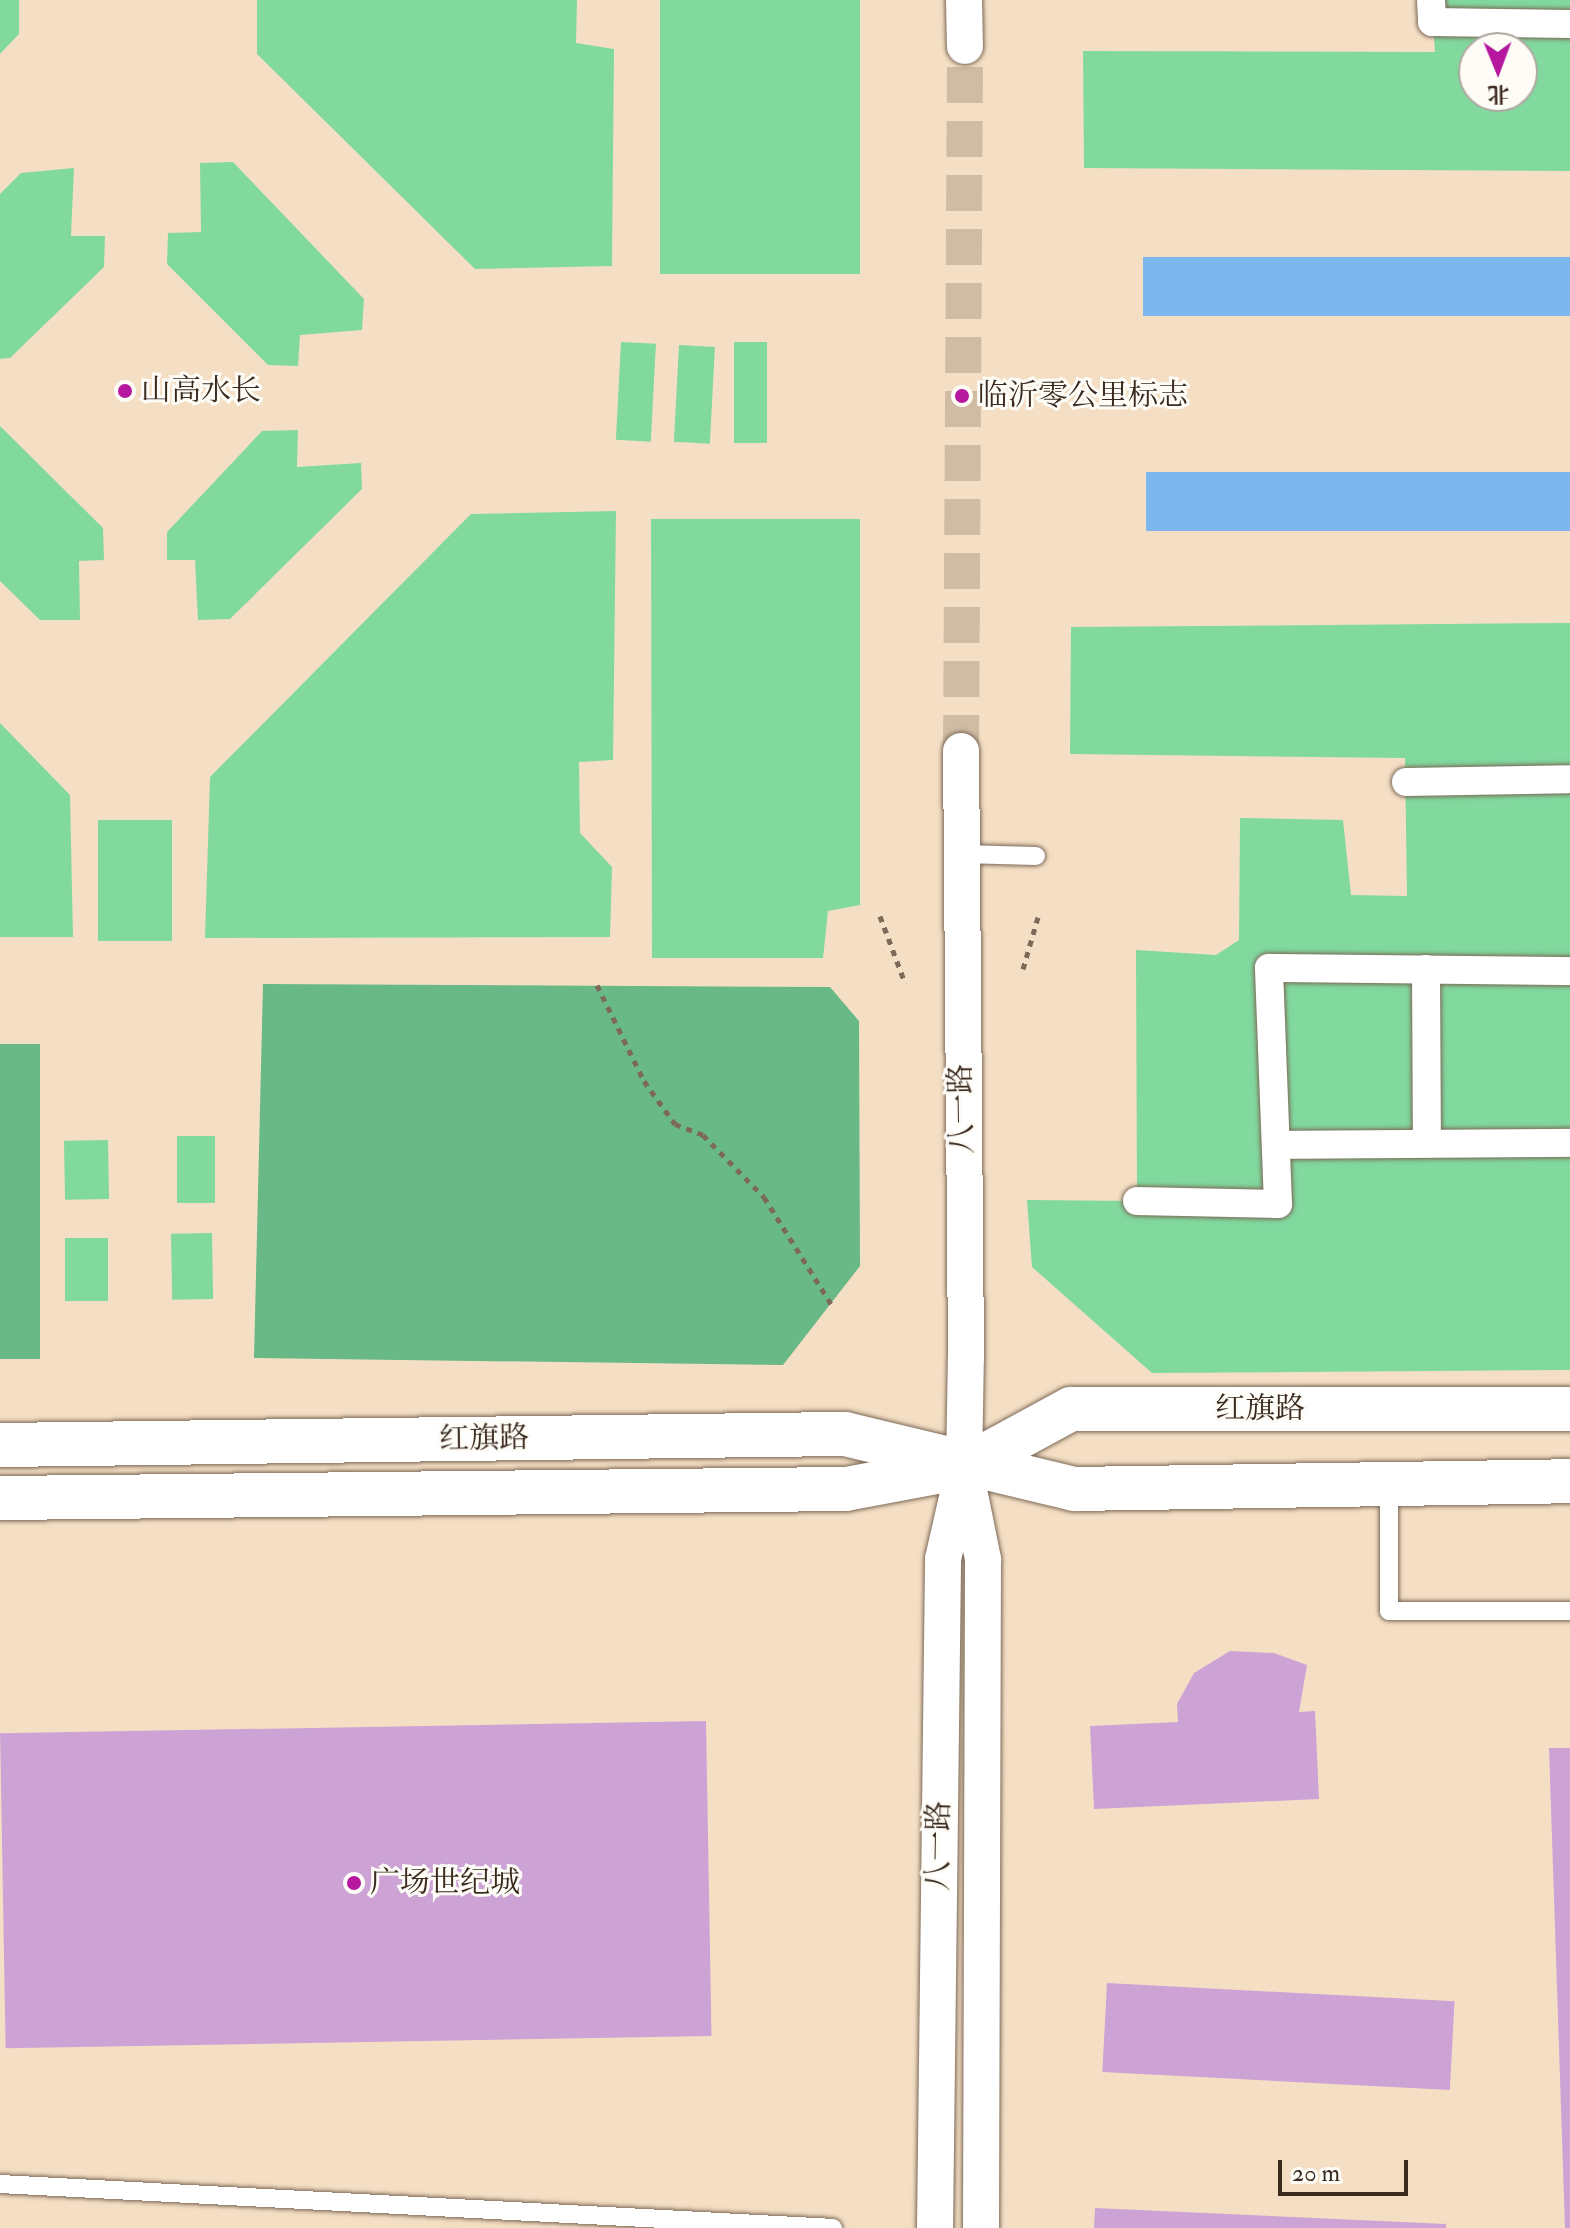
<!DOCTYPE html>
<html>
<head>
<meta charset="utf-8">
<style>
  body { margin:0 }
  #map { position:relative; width:1570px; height:2228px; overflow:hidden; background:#f5dfc4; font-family:"IM FELL Double Pica","Noto Serif SC",serif }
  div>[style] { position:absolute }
  .green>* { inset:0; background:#81d99e; transform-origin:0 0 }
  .forest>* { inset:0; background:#68b985; transform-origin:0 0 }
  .water>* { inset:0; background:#7eb6ee; transform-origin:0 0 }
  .building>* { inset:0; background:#cda3d6; transform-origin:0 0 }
  .minor-tunnel>* { height:36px; margin-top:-18px; transform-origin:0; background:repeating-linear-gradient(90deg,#d0bba3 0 36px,transparent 0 54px) }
  .path>* { height:5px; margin-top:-2.5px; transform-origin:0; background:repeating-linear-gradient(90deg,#7c6958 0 6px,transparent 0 12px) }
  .roads { filter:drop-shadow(0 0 2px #7c6958) drop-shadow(0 0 2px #7c6958) }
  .service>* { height:18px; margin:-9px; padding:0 9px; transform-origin:9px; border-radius:9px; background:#fff }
  .pedestrian>* { height:28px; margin:-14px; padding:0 14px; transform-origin:14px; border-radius:14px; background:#fff }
  .minor>* { height:36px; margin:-18px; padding:0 18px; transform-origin:18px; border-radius:18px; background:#fff }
  .tertiary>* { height:44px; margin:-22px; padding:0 22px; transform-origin:22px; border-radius:22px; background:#fff }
  .dots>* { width:22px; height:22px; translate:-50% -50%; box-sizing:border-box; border:4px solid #fdfcf7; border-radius:50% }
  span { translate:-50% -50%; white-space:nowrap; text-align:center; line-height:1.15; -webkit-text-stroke:6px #fdfcf7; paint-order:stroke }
  .poi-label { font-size:30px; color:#3b2a1e }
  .left { translate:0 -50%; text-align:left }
  .street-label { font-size:30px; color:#3b2a1e }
  .north { position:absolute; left:1458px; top:32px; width:80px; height:80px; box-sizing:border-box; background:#fdfcf7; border:2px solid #afa8a0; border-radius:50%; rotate:179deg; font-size:22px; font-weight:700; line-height:32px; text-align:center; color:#3b2a1e }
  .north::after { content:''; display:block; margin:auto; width:28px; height:36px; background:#b5179e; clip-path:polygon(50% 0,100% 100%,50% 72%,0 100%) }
  .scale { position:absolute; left:1278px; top:2160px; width:130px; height:36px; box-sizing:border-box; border:4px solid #3b2a1e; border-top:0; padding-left:10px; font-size:24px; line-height:28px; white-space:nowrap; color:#3b2a1e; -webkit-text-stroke:6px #fdfcf7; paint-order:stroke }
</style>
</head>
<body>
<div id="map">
  <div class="green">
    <i style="clip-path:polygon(0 0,19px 0,19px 34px,0 54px)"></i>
    <i style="clip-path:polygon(257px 0,577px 0,576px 43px,614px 49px,612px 266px,475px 269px,257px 54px)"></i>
    <i style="left:660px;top:0;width:200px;height:274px"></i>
    <i style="clip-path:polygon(evenodd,1431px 0,1570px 0,1570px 171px,1084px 168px,1083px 51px,1435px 52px,1431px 0,1474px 48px,1522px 48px,1522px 96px,1474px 96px,1474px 48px)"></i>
    <i style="clip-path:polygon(233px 162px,364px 299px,362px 330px,300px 335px,298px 366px,268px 365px,167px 264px,168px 233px,201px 232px,200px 163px)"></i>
    <i style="clip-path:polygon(74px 168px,71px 236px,105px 236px,104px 267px,10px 358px,0 359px,0 194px,21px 173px)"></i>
    <i style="left:621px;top:342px;width:35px;height:98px;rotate:3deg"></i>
    <i style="left:734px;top:342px;width:33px;height:101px"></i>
    <i style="left:679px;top:345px;width:36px;height:97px;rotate:3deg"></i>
    <i style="clip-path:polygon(0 426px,103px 528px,104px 560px,79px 561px,80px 620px,40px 620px,0 581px)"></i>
    <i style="clip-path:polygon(298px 430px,297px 467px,361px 463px,362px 489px,230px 619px,198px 620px,195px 560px,167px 560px,167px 532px,262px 431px)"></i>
    <i style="clip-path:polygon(616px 511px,613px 760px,579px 762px,580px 833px,612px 867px,610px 937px,205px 938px,210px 777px,471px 514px)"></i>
    <i style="clip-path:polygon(651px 519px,860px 519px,860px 905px,828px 911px,823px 958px,652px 958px)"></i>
    <i style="clip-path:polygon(1570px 623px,1570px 1370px,1152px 1373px,1032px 1267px,1027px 1200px,1137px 1201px,1136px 950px,1216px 955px,1239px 940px,1240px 818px,1343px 820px,1351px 895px,1407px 896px,1405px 758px,1070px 754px,1071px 627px)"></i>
    <i style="clip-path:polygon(0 723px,70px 795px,73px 937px,0 937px)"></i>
    <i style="left:98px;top:820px;width:74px;height:121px"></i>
    <i style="left:177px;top:1136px;width:38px;height:67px"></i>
    <i style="left:108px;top:1140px;width:59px;height:44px;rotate:89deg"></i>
    <i style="left:212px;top:1233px;width:66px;height:41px;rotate:89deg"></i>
    <i style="left:65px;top:1238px;width:43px;height:63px"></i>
  </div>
  <div class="forest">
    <i style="clip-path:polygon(263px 984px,830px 987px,859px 1021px,860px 1266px,783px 1365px,254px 1358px)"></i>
    <i style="left:40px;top:1044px;width:315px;height:40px;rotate:90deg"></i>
  </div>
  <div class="water">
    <i style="left:1143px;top:257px;width:427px;height:59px"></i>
    <i style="left:1570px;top:472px;width:59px;height:424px;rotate:90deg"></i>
  </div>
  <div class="building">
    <i style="clip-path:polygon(1230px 1651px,1274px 1653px,1307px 1665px,1299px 1712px,1315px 1711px,1319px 1799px,1094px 1809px,1090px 1726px,1178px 1722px,1177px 1704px,1194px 1673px)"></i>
    <i style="left:706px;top:1721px;width:315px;height:706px;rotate:89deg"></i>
    <i style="clip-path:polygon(1549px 1748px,1570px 1748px,1570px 2228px,1565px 2228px)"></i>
    <i style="left:1107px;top:1983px;width:348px;height:89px;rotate:3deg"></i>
    <i style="clip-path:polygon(1095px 2208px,1446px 2224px,1446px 2228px,1094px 2228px)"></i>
  </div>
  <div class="minor-tunnel">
    <i style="left:961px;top:751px;width:705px;rotate:-89.67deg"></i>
  </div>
  <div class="path">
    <i style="left:880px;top:916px;width:72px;rotate:69.5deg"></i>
    <i style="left:1023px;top:969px;width:54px;rotate:-73.9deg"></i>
    <i style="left:597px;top:985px;width:107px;rotate:63.9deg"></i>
    <i style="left:644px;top:1081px;width:53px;rotate:54.2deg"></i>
    <i style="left:675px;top:1124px;width:30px;rotate:21deg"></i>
    <i style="left:703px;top:1135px;width:87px;rotate:45.5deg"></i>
    <i style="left:764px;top:1197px;width:126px;rotate:57.9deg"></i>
  </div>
  <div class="roads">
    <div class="service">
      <i style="left:961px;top:854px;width:75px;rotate:1.5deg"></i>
      <i style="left:1389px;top:1483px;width:128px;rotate:90deg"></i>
      <i style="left:1389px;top:1611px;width:181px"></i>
      <i style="left:0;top:2184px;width:834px;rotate:3.02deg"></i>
    </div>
    <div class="pedestrian">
      <i style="left:1431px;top:0;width:22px;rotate:87deg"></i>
      <i style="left:1432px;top:22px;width:138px;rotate:0.8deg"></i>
      <i style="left:1406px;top:782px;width:164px;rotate:-1deg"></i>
      <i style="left:1426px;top:969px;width:172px;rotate:89.7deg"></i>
      <i style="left:1276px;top:1145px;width:294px;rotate:-0.4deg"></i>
      <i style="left:1137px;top:1201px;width:141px;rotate:1.2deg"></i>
      <i style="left:1278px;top:1204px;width:236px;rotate:-92.2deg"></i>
      <i style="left:1269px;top:968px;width:301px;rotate:0.6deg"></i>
    </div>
    <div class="minor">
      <i style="left:964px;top:0;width:46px;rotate:88.8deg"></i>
      <i style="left:967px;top:1480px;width:81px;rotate:78.6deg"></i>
      <i style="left:983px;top:1559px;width:669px;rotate:90.17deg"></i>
      <i style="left:935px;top:2228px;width:669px;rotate:-89.31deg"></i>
      <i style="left:943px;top:1559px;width:94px;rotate:-77.1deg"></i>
      <i style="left:964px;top:1467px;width:110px;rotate:-89deg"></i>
      <i style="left:966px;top:1357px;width:606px;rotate:-90.47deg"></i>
    </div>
    <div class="tertiary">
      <i style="left:0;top:1445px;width:845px;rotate:-0.75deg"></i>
      <i style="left:845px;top:1434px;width:236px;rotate:13.5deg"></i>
      <i style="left:1074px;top:1489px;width:496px;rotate:-0.9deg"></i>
      <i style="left:0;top:1498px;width:846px;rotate:-0.61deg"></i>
      <i style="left:846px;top:1489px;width:120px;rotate:-10.6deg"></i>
      <i style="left:964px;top:1467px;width:122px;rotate:-28.5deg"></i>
      <i style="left:1071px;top:1409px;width:499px"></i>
    </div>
  </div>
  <div class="dots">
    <i style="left:125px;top:391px;background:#b5179e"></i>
    <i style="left:962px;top:396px;background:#b5179e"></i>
    <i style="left:354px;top:1883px;background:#b5179e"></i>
  </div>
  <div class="poi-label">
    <span class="left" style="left:141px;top:391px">山高水长</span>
    <span class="left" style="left:978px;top:396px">临沂零公里标志</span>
    <span class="left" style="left:370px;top:1883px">广场世纪城</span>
  </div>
  <div class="street-label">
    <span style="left:962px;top:1109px;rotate:-91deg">八一路</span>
    <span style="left:1260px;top:1409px">红旗路</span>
    <span style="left:484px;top:1439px;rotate:-1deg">红旗路</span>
    <span style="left:939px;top:1846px;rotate:-89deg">八一路</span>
  </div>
  <div class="north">北</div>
  <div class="scale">20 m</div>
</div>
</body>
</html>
